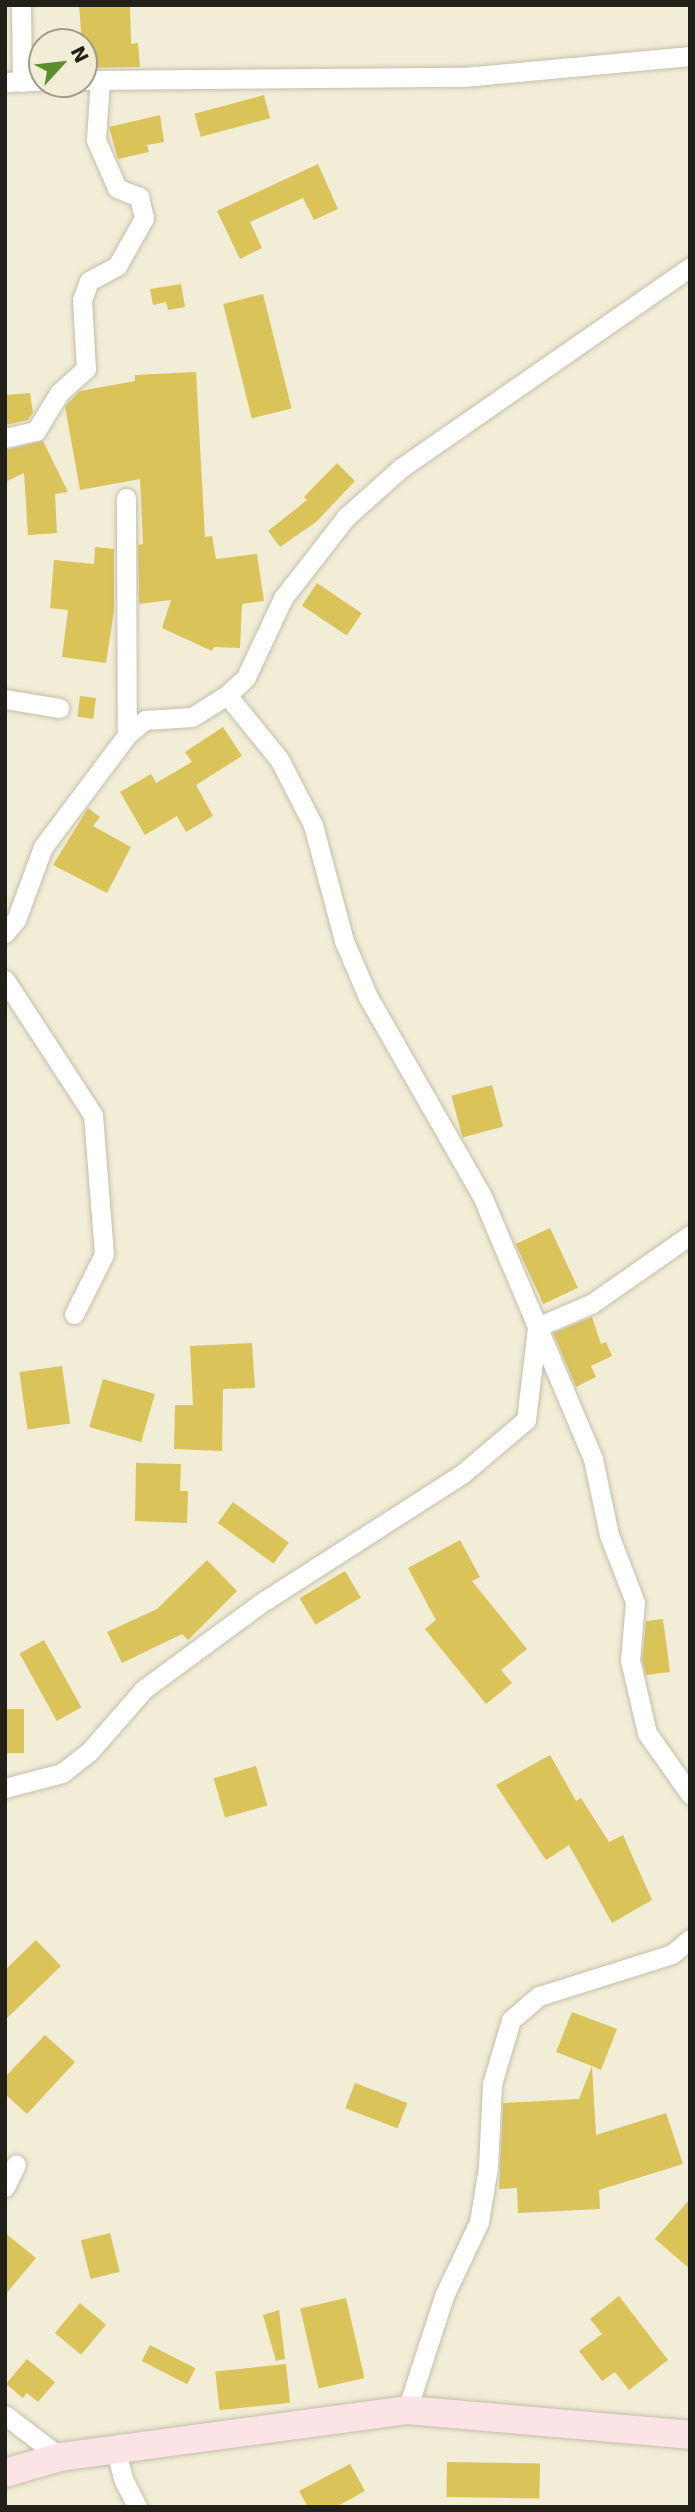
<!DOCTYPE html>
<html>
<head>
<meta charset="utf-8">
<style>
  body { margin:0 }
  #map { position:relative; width:695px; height:2512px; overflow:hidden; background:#f2edd7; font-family:"DejaVu Sans",sans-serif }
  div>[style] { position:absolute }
  .building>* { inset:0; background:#dac359; transform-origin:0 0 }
  .roads { filter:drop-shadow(0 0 2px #c3beaa) drop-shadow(0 0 2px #c3beaa) }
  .street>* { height:19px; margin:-9.5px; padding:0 9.5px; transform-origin:9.5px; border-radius:9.5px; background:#fff }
  .secondary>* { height:28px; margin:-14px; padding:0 14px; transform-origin:14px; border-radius:14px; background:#fce4e6 }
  span { translate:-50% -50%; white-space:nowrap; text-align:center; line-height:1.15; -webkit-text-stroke:5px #f2edd7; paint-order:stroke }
  .frame { position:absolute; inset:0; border:7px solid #212018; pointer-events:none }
  .north { position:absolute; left:28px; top:28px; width:70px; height:70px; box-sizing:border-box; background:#f2edd7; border:2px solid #9e9b8b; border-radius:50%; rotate:63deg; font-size:19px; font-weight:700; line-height:28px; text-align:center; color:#212018 }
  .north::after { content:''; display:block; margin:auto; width:24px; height:32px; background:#5a902a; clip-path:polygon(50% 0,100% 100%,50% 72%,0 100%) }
</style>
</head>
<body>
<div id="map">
  <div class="building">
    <i style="clip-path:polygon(79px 5px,130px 5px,131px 44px,138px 43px,140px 67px,84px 68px)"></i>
    <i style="left:264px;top:95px;width:24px;height:72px;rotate:75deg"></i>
    <i style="clip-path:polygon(160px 115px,164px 142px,147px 145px,149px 152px,118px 159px,109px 127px)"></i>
    <i style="clip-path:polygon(318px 164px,338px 209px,314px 220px,303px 198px,250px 222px,262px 248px,240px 259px,217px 211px)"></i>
    <i style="clip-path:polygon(181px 284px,185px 307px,168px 310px,166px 302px,153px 305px,150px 289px)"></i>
    <i style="left:263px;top:294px;width:118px;height:41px;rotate:76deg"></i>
    <i style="clip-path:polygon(196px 372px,205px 537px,212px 536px,216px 559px,257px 554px,264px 601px,242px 604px,240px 648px,214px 647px,212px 651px,162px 628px,171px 600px,139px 604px,138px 545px,143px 544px,140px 479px,80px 490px,65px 406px,80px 391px,135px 381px,135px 375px)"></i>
    <i style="clip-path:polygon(30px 393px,33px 413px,28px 420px,5px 425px,5px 395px)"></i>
    <i style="clip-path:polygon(43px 441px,68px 492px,55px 494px,57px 533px,28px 535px,24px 473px,5px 482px,5px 450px)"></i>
    <i style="clip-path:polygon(337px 463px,355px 481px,316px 522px,280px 547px,268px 531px,307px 500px,304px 497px)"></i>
    <i style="clip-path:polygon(95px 547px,114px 549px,114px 611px,106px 663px,62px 657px,68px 610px,50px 608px,54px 560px,94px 564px)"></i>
    <i style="left:317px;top:583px;width:54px;height:27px;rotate:34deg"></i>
    <i style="left:80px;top:696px;width:16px;height:21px;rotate:7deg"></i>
    <i style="clip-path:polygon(223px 727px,242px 756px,196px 785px,213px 816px,186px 832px,177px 816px,145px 835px,120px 792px,151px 774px,156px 783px,192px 762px,185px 752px)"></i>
    <i style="clip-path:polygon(88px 808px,100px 817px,93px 826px,131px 847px,107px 893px,53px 865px)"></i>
    <i style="left:492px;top:1085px;width:43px;height:42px;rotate:75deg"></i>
    <i style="left:550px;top:1228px;width:66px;height:38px;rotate:65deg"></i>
    <i style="clip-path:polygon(592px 1317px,601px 1344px,606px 1342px,612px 1356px,591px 1366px,596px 1377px,576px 1387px,553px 1333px)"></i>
    <i style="clip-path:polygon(252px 1343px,255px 1388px,223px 1389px,222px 1451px,174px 1449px,175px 1405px,193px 1405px,190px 1346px)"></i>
    <i style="left:62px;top:1366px;width:58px;height:43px;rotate:82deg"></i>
    <i style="left:103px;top:1379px;width:54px;height:50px;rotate:16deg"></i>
    <i style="clip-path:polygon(136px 1463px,181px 1464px,180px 1491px,188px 1491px,187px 1523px,135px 1521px)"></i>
    <i style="left:233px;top:1502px;width:69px;height:26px;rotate:36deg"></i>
    <i style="clip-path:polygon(460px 1540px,480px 1577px,472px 1581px,527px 1649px,501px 1670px,512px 1683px,486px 1704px,425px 1629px,436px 1620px,408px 1568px)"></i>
    <i style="clip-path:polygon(207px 1560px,237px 1591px,188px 1640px,182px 1634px,122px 1663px,107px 1632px,157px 1609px)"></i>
    <i style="left:345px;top:1571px;width:31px;height:53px;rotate:59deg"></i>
    <i style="clip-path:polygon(663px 1619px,670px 1672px,646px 1675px,642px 1659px,646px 1621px)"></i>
    <i style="left:44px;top:1640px;width:77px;height:28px;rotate:61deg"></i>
    <i style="left:24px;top:1709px;width:44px;height:19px;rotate:90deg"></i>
    <i style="clip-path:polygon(550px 1755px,576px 1801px,581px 1798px,609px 1842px,623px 1835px,652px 1900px,612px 1923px,569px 1845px,546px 1860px,496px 1785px)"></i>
    <i style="left:256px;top:1766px;width:41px;height:44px;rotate:74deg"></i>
    <i style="clip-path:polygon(36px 1940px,61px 1966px,5px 2020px,5px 1970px)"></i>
    <i style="clip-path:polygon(572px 2012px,617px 2029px,601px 2070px,592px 2066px,596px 2135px,666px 2113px,683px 2164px,599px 2190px,600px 2209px,518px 2213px,517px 2188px,499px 2189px,503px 2103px,579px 2099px,592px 2066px,556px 2052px)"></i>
    <i style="clip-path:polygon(45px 2035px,75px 2062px,27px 2114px,5px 2094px,5px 2077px)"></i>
    <i style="left:355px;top:2083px;width:56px;height:27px;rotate:21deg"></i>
    <i style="clip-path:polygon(690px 2199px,690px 2269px,655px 2239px)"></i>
    <i style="clip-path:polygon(5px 2233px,36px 2258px,5px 2295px)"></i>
    <i style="left:110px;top:2233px;width:40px;height:30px;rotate:76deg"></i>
    <i style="clip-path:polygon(619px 2296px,668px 2360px,629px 2390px,615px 2372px,602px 2381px,579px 2351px,602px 2334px,590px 2319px)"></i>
    <i style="left:346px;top:2298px;width:82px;height:47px;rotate:77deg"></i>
    <i style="left:80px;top:2303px;width:34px;height:39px;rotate:40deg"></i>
    <i style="clip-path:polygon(279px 2310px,285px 2359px,276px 2361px,263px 2315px)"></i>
    <i style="left:150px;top:2345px;width:51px;height:18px;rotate:27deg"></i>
    <i style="clip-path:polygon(27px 2359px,55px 2382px,38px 2402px,27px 2393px,23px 2398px,6px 2384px)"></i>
    <i style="left:286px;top:2364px;width:39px;height:71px;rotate:84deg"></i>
    <i style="left:447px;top:2462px;width:93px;height:35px;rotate:1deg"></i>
    <i style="clip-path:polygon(350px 2464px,365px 2491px,336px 2507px,308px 2507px,299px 2491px)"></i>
  </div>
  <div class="roads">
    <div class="street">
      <i style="left:21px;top:5px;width:77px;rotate:89.3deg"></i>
      <i style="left:84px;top:80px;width:380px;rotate:-0.5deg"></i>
      <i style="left:464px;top:77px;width:227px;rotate:-5.3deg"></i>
      <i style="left:5px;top:82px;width:37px;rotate:-2deg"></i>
      <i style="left:5px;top:438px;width:32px;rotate:-13deg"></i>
      <i style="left:36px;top:431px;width:44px;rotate:-58.8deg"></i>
      <i style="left:59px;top:393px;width:36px;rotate:-42deg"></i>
      <i style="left:86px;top:369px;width:69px;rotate:-93.3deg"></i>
      <i style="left:82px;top:300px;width:20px;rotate:-70deg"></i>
      <i style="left:89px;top:281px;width:32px;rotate:-28deg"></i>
      <i style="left:117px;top:266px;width:55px;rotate:-60.6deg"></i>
      <i style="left:144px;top:218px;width:22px;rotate:-103deg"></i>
      <i style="left:139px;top:197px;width:24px;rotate:-158deg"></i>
      <i style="left:117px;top:188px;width:52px;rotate:-113.6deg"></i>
      <i style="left:96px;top:140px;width:60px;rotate:-86.2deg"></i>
      <i style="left:126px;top:498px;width:237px;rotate:89.8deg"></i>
      <i style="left:227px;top:695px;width:82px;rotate:50.9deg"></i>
      <i style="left:279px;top:759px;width:74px;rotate:62.7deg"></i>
      <i style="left:313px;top:825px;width:120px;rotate:75deg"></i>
      <i style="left:344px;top:941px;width:61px;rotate:66.8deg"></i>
      <i style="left:368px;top:997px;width:229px;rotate:60.2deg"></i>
      <i style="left:482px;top:1196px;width:285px;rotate:67.1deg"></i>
      <i style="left:593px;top:1459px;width:78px;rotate:78.1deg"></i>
      <i style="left:609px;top:1535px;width:72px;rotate:68.8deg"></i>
      <i style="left:635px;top:1602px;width:58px;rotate:94.9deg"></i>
      <i style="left:630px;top:1660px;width:75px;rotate:76.9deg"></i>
      <i style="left:647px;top:1733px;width:75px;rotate:54.8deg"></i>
      <i style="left:5px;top:699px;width:55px;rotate:9.5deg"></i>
      <i style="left:5px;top:933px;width:17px;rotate:-50deg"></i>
      <i style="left:16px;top:920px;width:78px;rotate:-69.7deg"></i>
      <i style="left:43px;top:847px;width:140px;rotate:-53.1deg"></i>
      <i style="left:127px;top:735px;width:23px;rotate:-40deg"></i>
      <i style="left:145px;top:720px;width:47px;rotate:-3.7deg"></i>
      <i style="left:192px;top:717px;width:41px;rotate:-32.2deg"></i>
      <i style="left:227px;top:695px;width:26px;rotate:-43deg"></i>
      <i style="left:246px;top:677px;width:87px;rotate:-64.9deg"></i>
      <i style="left:283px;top:598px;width:103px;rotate:-52.1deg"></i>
      <i style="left:346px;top:517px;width:74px;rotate:-41.7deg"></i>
      <i style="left:401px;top:468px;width:352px;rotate:-34.8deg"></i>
      <i style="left:5px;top:980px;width:161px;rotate:56.9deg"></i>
      <i style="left:93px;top:1115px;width:139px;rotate:85.5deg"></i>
      <i style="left:104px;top:1254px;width:67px;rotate:116.6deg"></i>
      <i style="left:537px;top:1327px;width:59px;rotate:-23.1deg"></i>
      <i style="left:591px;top:1304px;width:121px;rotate:-34.9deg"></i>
      <i style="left:5px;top:1788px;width:59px;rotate:-14.7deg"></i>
      <i style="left:62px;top:1773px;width:34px;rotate:-38deg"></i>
      <i style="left:89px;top:1752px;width:84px;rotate:-48.9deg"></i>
      <i style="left:144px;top:1689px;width:149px;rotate:-36.3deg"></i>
      <i style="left:264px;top:1601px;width:235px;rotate:-32.7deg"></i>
      <i style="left:462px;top:1474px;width:84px;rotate:-40.2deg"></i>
      <i style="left:526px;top:1420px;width:93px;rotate:-83.2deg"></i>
      <i style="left:5px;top:2187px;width:25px;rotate:-64deg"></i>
      <i style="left:407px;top:2410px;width:120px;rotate:-72deg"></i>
      <i style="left:444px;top:2296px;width:82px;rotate:-64.7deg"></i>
      <i style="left:479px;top:2222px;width:56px;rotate:-80.7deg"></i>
      <i style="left:488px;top:2167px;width:83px;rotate:-87.2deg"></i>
      <i style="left:492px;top:2084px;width:67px;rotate:-73.5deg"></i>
      <i style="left:511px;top:2020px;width:37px;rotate:-41deg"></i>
      <i style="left:539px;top:1996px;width:139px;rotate:-17.5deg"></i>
      <i style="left:672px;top:1954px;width:23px;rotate:-40deg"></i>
      <i style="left:5px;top:2415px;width:69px;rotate:37.4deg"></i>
      <i style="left:115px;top:2448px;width:34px;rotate:75deg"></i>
      <i style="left:124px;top:2481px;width:29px;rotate:63deg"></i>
    </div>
    <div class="secondary">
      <i style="left:5px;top:2473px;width:57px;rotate:-16.2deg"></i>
      <i style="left:60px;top:2457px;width:350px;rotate:-7.7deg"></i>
      <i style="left:407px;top:2410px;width:284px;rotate:5deg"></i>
    </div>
  </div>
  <div class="frame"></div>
  <div class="north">N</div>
</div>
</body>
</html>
